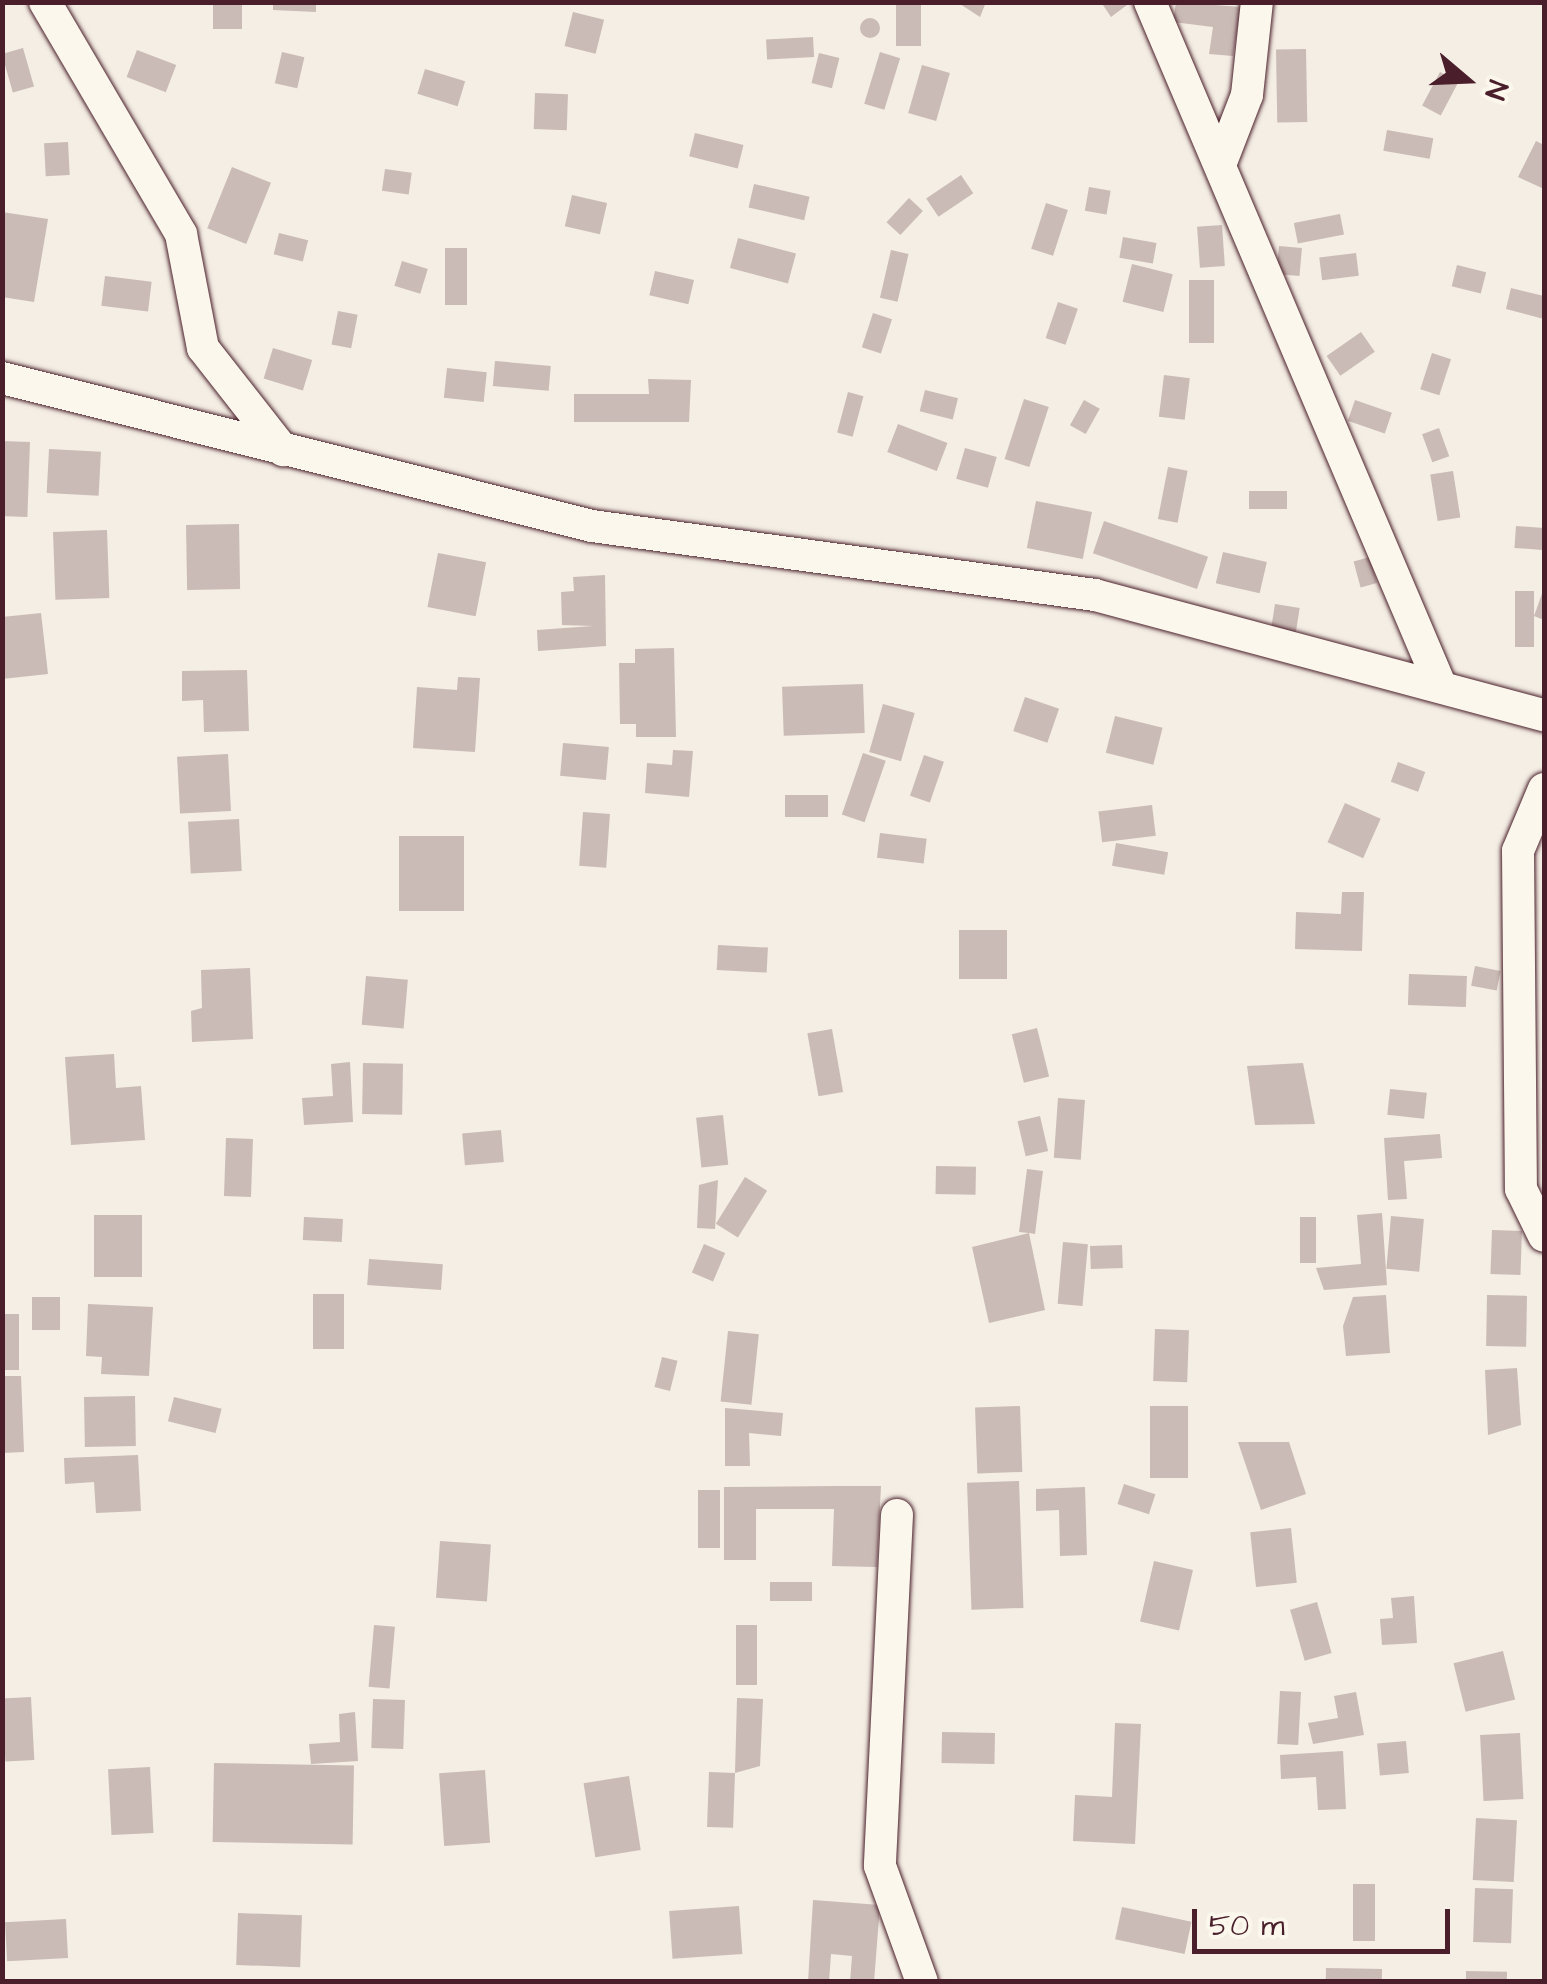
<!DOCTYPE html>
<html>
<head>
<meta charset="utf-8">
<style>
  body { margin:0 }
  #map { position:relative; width:1547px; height:1984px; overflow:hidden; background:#f4eee4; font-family:"Architects Daughter",sans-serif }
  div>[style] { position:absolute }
  .building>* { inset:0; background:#cabbb6; transform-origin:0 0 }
  .round { border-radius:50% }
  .roads { filter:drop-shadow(0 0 2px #4a1f2b) drop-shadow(0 0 2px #4a1f2b) }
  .minor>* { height:32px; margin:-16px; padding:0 16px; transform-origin:16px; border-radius:16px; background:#fbf7ec }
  span { translate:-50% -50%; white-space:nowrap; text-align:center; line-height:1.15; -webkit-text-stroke:9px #fbf7ec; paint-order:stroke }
  .frame { position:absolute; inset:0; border:5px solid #4a1f2b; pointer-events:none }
  .north { position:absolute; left:1417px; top:30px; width:100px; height:100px; -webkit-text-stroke:8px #fbf7ec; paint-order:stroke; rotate:109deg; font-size:28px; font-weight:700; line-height:40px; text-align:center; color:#4a1f2b }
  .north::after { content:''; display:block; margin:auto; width:35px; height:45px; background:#4a1f2b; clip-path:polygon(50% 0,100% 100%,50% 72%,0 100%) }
  .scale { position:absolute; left:1192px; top:1909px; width:258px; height:45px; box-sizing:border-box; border:5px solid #4a1f2b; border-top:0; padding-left:12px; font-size:30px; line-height:35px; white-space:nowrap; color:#4a1f2b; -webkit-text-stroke:8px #fbf7ec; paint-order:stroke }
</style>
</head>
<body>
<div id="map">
  <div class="building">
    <i style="left:213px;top:2px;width:29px;height:27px"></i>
    <i style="clip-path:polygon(273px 2px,316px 2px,316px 12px,273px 10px)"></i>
    <i style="left:896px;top:2px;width:25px;height:44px"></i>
    <i style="clip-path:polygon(957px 2px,986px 2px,980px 17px)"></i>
    <i style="clip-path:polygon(1101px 2px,1131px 2px,1111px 17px)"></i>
    <i style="clip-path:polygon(1176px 2px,1241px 7px,1233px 56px,1209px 54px,1213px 27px,1173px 22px)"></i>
    <i style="left:573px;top:12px;width:32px;height:35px;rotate:14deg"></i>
    <i class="round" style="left:860px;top:18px;width:20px;height:20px"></i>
    <i style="left:813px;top:37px;width:20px;height:47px;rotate:87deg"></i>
    <i style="left:23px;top:48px;width:40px;height:22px;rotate:74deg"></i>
    <i style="left:1306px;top:49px;width:73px;height:30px;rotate:89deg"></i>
    <i style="left:137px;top:50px;width:42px;height:29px;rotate:21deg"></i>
    <i style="left:282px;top:52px;width:23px;height:32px;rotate:13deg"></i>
    <i style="left:880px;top:52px;width:21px;height:54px;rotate:17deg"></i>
    <i style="left:819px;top:53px;width:21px;height:31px;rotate:14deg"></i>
    <i style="left:922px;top:65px;width:29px;height:50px;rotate:16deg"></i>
    <i style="left:425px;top:69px;width:42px;height:26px;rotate:17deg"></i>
    <i style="left:1440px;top:72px;width:21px;height:38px;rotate:28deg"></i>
    <i style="left:535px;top:93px;width:33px;height:36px;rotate:2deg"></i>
    <i style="left:1387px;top:130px;width:47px;height:21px;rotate:10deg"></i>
    <i style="left:695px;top:133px;width:50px;height:24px;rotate:14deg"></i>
    <i style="clip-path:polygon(1536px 141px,1544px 145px,1544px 189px,1518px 177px)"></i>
    <i style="left:68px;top:142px;width:33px;height:24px;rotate:87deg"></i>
    <i style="left:232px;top:167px;width:42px;height:66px;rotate:22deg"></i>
    <i style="left:385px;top:169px;width:27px;height:22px;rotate:8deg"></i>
    <i style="left:961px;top:175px;width:22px;height:42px;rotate:56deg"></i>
    <i style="left:754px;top:184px;width:57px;height:24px;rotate:13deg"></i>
    <i style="left:1089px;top:187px;width:22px;height:24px;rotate:10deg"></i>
    <i style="left:572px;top:195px;width:36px;height:32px;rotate:13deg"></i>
    <i style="left:909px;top:198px;width:19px;height:33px;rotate:43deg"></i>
    <i style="left:1046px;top:203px;width:23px;height:48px;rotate:18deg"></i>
    <i style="clip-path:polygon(2px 212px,48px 219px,34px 302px,2px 297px)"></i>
    <i style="left:1340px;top:214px;width:21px;height:47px;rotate:79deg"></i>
    <i style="left:1222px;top:225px;width:41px;height:25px;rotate:86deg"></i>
    <i style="left:279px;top:233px;width:30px;height:22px;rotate:14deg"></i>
    <i style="left:1123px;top:237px;width:34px;height:21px;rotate:10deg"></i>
    <i style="left:738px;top:238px;width:60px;height:31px;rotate:15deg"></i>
    <i style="left:1279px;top:246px;width:23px;height:28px;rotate:5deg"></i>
    <i style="left:445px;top:248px;width:22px;height:57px"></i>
    <i style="left:891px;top:250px;width:18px;height:49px;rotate:13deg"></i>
    <i style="left:1356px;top:253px;width:23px;height:37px;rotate:83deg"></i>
    <i style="left:402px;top:261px;width:27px;height:26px;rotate:17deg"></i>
    <i style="left:1132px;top:264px;width:42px;height:39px;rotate:14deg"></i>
    <i style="left:1457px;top:265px;width:30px;height:22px;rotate:14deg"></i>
    <i style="left:655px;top:271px;width:40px;height:25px;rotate:13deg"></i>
    <i style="left:105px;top:276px;width:47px;height:30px;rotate:7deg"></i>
    <i style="left:1189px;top:280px;width:25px;height:63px"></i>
    <i style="clip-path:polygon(1511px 288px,1544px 296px,1544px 319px,1506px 309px)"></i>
    <i style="left:1058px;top:302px;width:21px;height:38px;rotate:19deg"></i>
    <i style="left:338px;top:311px;width:20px;height:34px;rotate:11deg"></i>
    <i style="left:873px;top:313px;width:20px;height:36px;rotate:18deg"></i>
    <i style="left:1361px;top:332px;width:24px;height:42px;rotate:55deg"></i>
    <i style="left:273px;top:348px;width:41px;height:32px;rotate:17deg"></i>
    <i style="left:1432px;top:353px;width:20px;height:38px;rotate:18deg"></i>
    <i style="left:495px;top:361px;width:56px;height:25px;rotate:5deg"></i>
    <i style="left:447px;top:368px;width:40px;height:30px;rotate:6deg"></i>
    <i style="left:1164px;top:375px;width:26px;height:42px;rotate:7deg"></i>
    <i style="clip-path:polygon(648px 379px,691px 380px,689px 422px,574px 422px,574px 394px,649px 394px)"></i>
    <i style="left:925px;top:390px;width:34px;height:22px;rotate:14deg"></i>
    <i style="left:848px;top:392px;width:16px;height:42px;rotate:15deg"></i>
    <i style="left:1024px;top:399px;width:26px;height:63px;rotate:18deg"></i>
    <i style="left:1084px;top:400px;width:18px;height:29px;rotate:29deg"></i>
    <i style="left:1355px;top:400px;width:39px;height:22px;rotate:19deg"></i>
    <i style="left:898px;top:424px;width:53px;height:30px;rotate:21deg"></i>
    <i style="left:1439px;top:428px;width:30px;height:18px;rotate:70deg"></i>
    <i style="left:2px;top:441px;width:28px;height:75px;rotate:2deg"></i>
    <i style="left:965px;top:448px;width:33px;height:32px;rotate:16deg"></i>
    <i style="left:49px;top:449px;width:52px;height:44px;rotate:3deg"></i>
    <i style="left:1168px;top:467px;width:20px;height:53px;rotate:11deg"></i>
    <i style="left:1453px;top:471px;width:47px;height:23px;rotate:81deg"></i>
    <i style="left:1249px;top:491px;width:38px;height:18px"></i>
    <i style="left:1036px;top:501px;width:57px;height:48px;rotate:11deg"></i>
    <i style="left:1104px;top:521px;width:110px;height:34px;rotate:19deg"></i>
    <i style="left:239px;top:524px;width:65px;height:53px;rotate:89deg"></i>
    <i style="left:1516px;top:526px;width:28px;height:22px;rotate:4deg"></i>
    <i style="left:107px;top:530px;width:68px;height:54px;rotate:88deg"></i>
    <i style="left:1223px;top:552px;width:45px;height:32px;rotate:13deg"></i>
    <i style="left:438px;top:553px;width:49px;height:55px;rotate:11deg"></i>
    <i style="left:1370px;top:557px;width:27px;height:17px;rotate:75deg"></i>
    <i style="clip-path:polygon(605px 575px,606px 646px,538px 651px,537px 630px,593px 626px,562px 625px,561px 592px,574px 591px,573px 577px)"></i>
    <i style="clip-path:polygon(1544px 588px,1544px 620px,1534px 616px)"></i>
    <i style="left:1515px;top:591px;width:19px;height:56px"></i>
    <i style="left:1275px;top:604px;width:25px;height:25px;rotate:9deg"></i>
    <i style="clip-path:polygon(41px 613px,48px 674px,2px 679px,2px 617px)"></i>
    <i style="clip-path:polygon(674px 648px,676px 737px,636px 737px,636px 724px,620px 724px,619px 663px,635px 663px,635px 649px)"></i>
    <i style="clip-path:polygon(247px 670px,249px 731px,204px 732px,203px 700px,182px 701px,182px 671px)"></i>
    <i style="clip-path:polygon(458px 677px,480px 678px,475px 752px,413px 748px,417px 687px,457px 690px)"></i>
    <i style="left:863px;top:684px;width:49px;height:81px;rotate:88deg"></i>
    <i style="left:1025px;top:697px;width:36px;height:36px;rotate:19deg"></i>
    <i style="left:883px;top:704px;width:33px;height:50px;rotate:16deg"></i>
    <i style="left:1115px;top:716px;width:49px;height:38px;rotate:14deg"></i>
    <i style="left:563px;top:743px;width:46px;height:33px;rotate:5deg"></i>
    <i style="clip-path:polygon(673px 750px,693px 751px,689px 797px,645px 793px,647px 763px,672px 765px)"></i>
    <i style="left:863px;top:753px;width:24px;height:65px;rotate:19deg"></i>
    <i style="left:228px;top:754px;width:57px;height:51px;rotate:87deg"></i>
    <i style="left:924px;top:755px;width:21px;height:43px;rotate:19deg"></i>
    <i style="left:1398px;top:762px;width:29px;height:21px;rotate:20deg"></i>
    <i style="left:785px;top:795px;width:43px;height:22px"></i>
    <i style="left:1345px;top:803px;width:39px;height:43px;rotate:24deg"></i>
    <i style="left:1152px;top:805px;width:31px;height:54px;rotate:83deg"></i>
    <i style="left:583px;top:812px;width:27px;height:54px;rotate:4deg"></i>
    <i style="left:239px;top:819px;width:52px;height:51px;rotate:87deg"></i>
    <i style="left:880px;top:833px;width:47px;height:25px;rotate:7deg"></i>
    <i style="left:399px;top:836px;width:65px;height:75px"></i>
    <i style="left:1116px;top:843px;width:53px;height:23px;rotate:10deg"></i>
    <i style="clip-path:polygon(1342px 892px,1364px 892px,1362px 951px,1295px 949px,1296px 912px,1341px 914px)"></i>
    <i style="left:1007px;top:930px;width:49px;height:48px;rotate:90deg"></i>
    <i style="left:718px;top:945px;width:50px;height:25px;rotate:3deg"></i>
    <i style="left:1475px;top:966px;width:26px;height:20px;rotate:11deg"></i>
    <i style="clip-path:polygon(250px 968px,253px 1039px,192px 1042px,191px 1011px,202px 1008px,201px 970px)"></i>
    <i style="left:1409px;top:974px;width:58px;height:31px;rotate:2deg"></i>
    <i style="left:366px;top:976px;width:42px;height:49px;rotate:5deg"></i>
    <i style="left:1037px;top:1028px;width:50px;height:26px;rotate:76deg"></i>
    <i style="left:832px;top:1029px;width:64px;height:25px;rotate:80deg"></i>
    <i style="clip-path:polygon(114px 1054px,116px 1088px,141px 1086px,145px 1140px,71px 1145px,65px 1057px)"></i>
    <i style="clip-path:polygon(350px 1062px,353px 1122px,304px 1125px,302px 1098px,333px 1096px,331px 1064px)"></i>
    <i style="left:363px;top:1063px;width:40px;height:51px;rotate:1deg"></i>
    <i style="clip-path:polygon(1303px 1063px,1315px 1124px,1255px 1125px,1247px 1066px)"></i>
    <i style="left:1390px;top:1089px;width:37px;height:26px;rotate:6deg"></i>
    <i style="left:1058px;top:1098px;width:27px;height:60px;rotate:4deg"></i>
    <i style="left:723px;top:1115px;width:50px;height:27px;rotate:84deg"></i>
    <i style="left:1040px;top:1116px;width:36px;height:23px;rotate:77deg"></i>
    <i style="left:501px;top:1130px;width:32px;height:39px;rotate:85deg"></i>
    <i style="clip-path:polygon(1440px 1134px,1442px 1158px,1404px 1161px,1407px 1199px,1388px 1200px,1384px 1138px)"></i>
    <i style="left:226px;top:1138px;width:27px;height:58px;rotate:2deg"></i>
    <i style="left:936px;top:1166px;width:40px;height:28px;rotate:1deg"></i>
    <i style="clip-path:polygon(1027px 1169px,1043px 1171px,1035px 1234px,1029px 1233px,1045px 1310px,989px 1323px,972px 1247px,1029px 1233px,1019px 1232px)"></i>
    <i style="left:745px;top:1177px;width:26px;height:55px;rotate:32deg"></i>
    <i style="clip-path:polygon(718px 1180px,715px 1229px,697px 1228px,699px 1185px)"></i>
    <i style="clip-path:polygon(1382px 1213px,1387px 1285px,1324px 1290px,1316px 1268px,1361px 1264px,1357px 1215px)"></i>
    <i style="left:142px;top:1215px;width:62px;height:48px;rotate:90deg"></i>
    <i style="left:1391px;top:1216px;width:33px;height:53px;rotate:5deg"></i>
    <i style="left:304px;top:1217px;width:39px;height:23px;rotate:3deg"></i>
    <i style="left:1300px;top:1217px;width:16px;height:46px"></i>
    <i style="left:1492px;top:1230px;width:30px;height:44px;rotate:2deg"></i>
    <i style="left:1063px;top:1242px;width:25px;height:62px;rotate:5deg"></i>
    <i style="left:704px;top:1244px;width:23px;height:31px;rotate:23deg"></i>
    <i style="left:1122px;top:1245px;width:23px;height:32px;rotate:88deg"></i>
    <i style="left:369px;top:1259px;width:74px;height:26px;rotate:4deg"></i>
    <i style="left:313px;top:1294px;width:31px;height:55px"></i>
    <i style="clip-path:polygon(1386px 1295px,1390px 1353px,1346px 1356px,1343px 1326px,1353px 1297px)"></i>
    <i style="left:1487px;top:1295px;width:40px;height:51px;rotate:1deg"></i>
    <i style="left:32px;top:1297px;width:28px;height:33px"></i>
    <i style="clip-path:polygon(88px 1304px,153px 1307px,149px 1376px,101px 1374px,102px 1357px,86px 1356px)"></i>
    <i style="left:2px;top:1314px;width:17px;height:56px"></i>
    <i style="left:1155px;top:1329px;width:34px;height:52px;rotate:2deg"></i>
    <i style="left:728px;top:1331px;width:31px;height:71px;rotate:6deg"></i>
    <i style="left:662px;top:1357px;width:16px;height:31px;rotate:14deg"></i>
    <i style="clip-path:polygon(1517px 1368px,1521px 1425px,1488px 1435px,1485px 1370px)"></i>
    <i style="clip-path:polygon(2px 1376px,21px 1376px,24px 1452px,2px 1453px)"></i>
    <i style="left:135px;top:1396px;width:50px;height:51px;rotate:89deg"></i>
    <i style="left:174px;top:1397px;width:49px;height:25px;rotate:14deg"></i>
    <i style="left:1020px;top:1406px;width:66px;height:45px;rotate:88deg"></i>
    <i style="left:1150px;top:1406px;width:38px;height:72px"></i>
    <i style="clip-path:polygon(725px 1408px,783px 1413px,781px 1436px,749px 1433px,750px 1466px,725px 1466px)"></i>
    <i style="clip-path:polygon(1238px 1442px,1289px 1442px,1306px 1494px,1261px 1510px)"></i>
    <i style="clip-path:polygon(138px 1455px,141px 1511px,96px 1513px,94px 1482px,65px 1484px,64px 1458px)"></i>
    <i style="left:1019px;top:1481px;width:127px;height:52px;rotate:88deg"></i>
    <i style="left:1124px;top:1484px;width:33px;height:21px;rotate:18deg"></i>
    <i style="clip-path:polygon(835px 1486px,881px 1486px,877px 1567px,832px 1566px,834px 1509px,756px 1509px,756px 1560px,724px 1560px,724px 1487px)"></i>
    <i style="clip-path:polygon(1085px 1487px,1087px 1555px,1060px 1556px,1059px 1510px,1036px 1511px,1036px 1489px)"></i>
    <i style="left:698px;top:1490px;width:22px;height:58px"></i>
    <i style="left:1291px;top:1528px;width:55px;height:41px;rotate:84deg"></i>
    <i style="left:440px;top:1541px;width:51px;height:57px;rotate:4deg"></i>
    <i style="left:1154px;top:1561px;width:40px;height:62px;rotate:13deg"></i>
    <i style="left:812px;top:1582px;width:19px;height:42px;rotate:90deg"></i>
    <i style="clip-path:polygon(1414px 1596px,1417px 1643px,1382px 1645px,1380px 1619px,1393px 1618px,1391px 1598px)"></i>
    <i style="left:1317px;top:1602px;width:53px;height:28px;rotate:74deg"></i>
    <i style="left:374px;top:1625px;width:21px;height:62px;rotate:5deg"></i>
    <i style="left:736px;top:1625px;width:21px;height:60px"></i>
    <i style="left:1503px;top:1651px;width:50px;height:51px;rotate:76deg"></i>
    <i style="left:1280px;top:1691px;width:21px;height:53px;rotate:3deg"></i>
    <i style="clip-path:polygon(1356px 1692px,1364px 1735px,1313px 1744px,1308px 1723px,1338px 1718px,1334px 1696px)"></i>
    <i style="left:31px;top:1697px;width:63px;height:29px;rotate:87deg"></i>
    <i style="clip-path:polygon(737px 1698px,763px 1699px,760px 1766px,735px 1773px)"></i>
    <i style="left:373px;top:1699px;width:32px;height:49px;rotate:2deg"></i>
    <i style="clip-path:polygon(355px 1712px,358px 1761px,311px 1764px,309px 1744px,340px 1742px,339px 1714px)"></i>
    <i style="clip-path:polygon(1115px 1723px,1141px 1724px,1135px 1844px,1073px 1841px,1075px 1795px,1112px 1797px)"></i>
    <i style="left:942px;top:1732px;width:53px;height:31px;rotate:1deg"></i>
    <i style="left:1520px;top:1733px;width:66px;height:40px;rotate:87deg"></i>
    <i style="left:1406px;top:1741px;width:32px;height:29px;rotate:85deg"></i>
    <i style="clip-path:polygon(1343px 1751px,1346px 1809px,1318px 1810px,1316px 1777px,1281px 1779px,1280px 1755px)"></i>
    <i style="left:214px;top:1763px;width:140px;height:79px;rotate:1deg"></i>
    <i style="left:150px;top:1767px;width:66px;height:42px;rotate:87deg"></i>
    <i style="left:485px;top:1770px;width:73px;height:46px;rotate:86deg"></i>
    <i style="left:709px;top:1772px;width:26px;height:55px;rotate:2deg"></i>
    <i style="left:629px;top:1776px;width:75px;height:46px;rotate:81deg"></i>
    <i style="left:1476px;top:1818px;width:41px;height:62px;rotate:3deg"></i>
    <i style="left:1353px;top:1884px;width:22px;height:57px"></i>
    <i style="left:1475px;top:1888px;width:38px;height:54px;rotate:2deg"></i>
    <i style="clip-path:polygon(813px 1900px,880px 1905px,874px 1982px,850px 1982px,852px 1956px,831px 1954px,829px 1982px,808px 1982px)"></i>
    <i style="left:739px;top:1906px;width:48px;height:70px;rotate:86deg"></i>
    <i style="left:1122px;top:1907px;width:71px;height:33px;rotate:12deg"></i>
    <i style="left:238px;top:1913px;width:64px;height:52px;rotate:2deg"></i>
    <i style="left:66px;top:1919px;width:39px;height:61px;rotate:87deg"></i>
    <i style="left:1326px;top:1968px;width:56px;height:14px;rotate:1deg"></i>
    <i style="left:1466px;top:1971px;width:41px;height:11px;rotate:1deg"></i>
  </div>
  <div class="roads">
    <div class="minor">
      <i style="left:45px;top:2px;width:269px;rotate:59.6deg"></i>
      <i style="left:181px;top:234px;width:116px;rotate:79.1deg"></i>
      <i style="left:203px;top:348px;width:130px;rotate:51.9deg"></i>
      <i style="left:1150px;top:2px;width:744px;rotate:66.98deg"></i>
      <i style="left:1220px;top:165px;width:75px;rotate:-68.9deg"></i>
      <i style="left:1247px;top:95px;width:94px;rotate:-83.9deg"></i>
      <i style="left:2px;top:378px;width:608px;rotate:14.08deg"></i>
      <i style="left:592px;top:526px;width:508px;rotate:7.81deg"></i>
      <i style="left:1095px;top:595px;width:465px;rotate:15deg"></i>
      <i style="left:1544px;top:789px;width:67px;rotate:112.8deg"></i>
      <i style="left:1518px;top:851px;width:338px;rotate:89.5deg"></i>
      <i style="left:1521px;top:1189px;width:52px;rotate:63.9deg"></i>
      <i style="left:897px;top:1515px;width:351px;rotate:92.8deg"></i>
      <i style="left:880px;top:1866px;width:123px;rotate:70.1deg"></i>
    </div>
  </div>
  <div class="frame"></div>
  <div class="north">N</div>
  <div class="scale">50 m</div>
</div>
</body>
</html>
